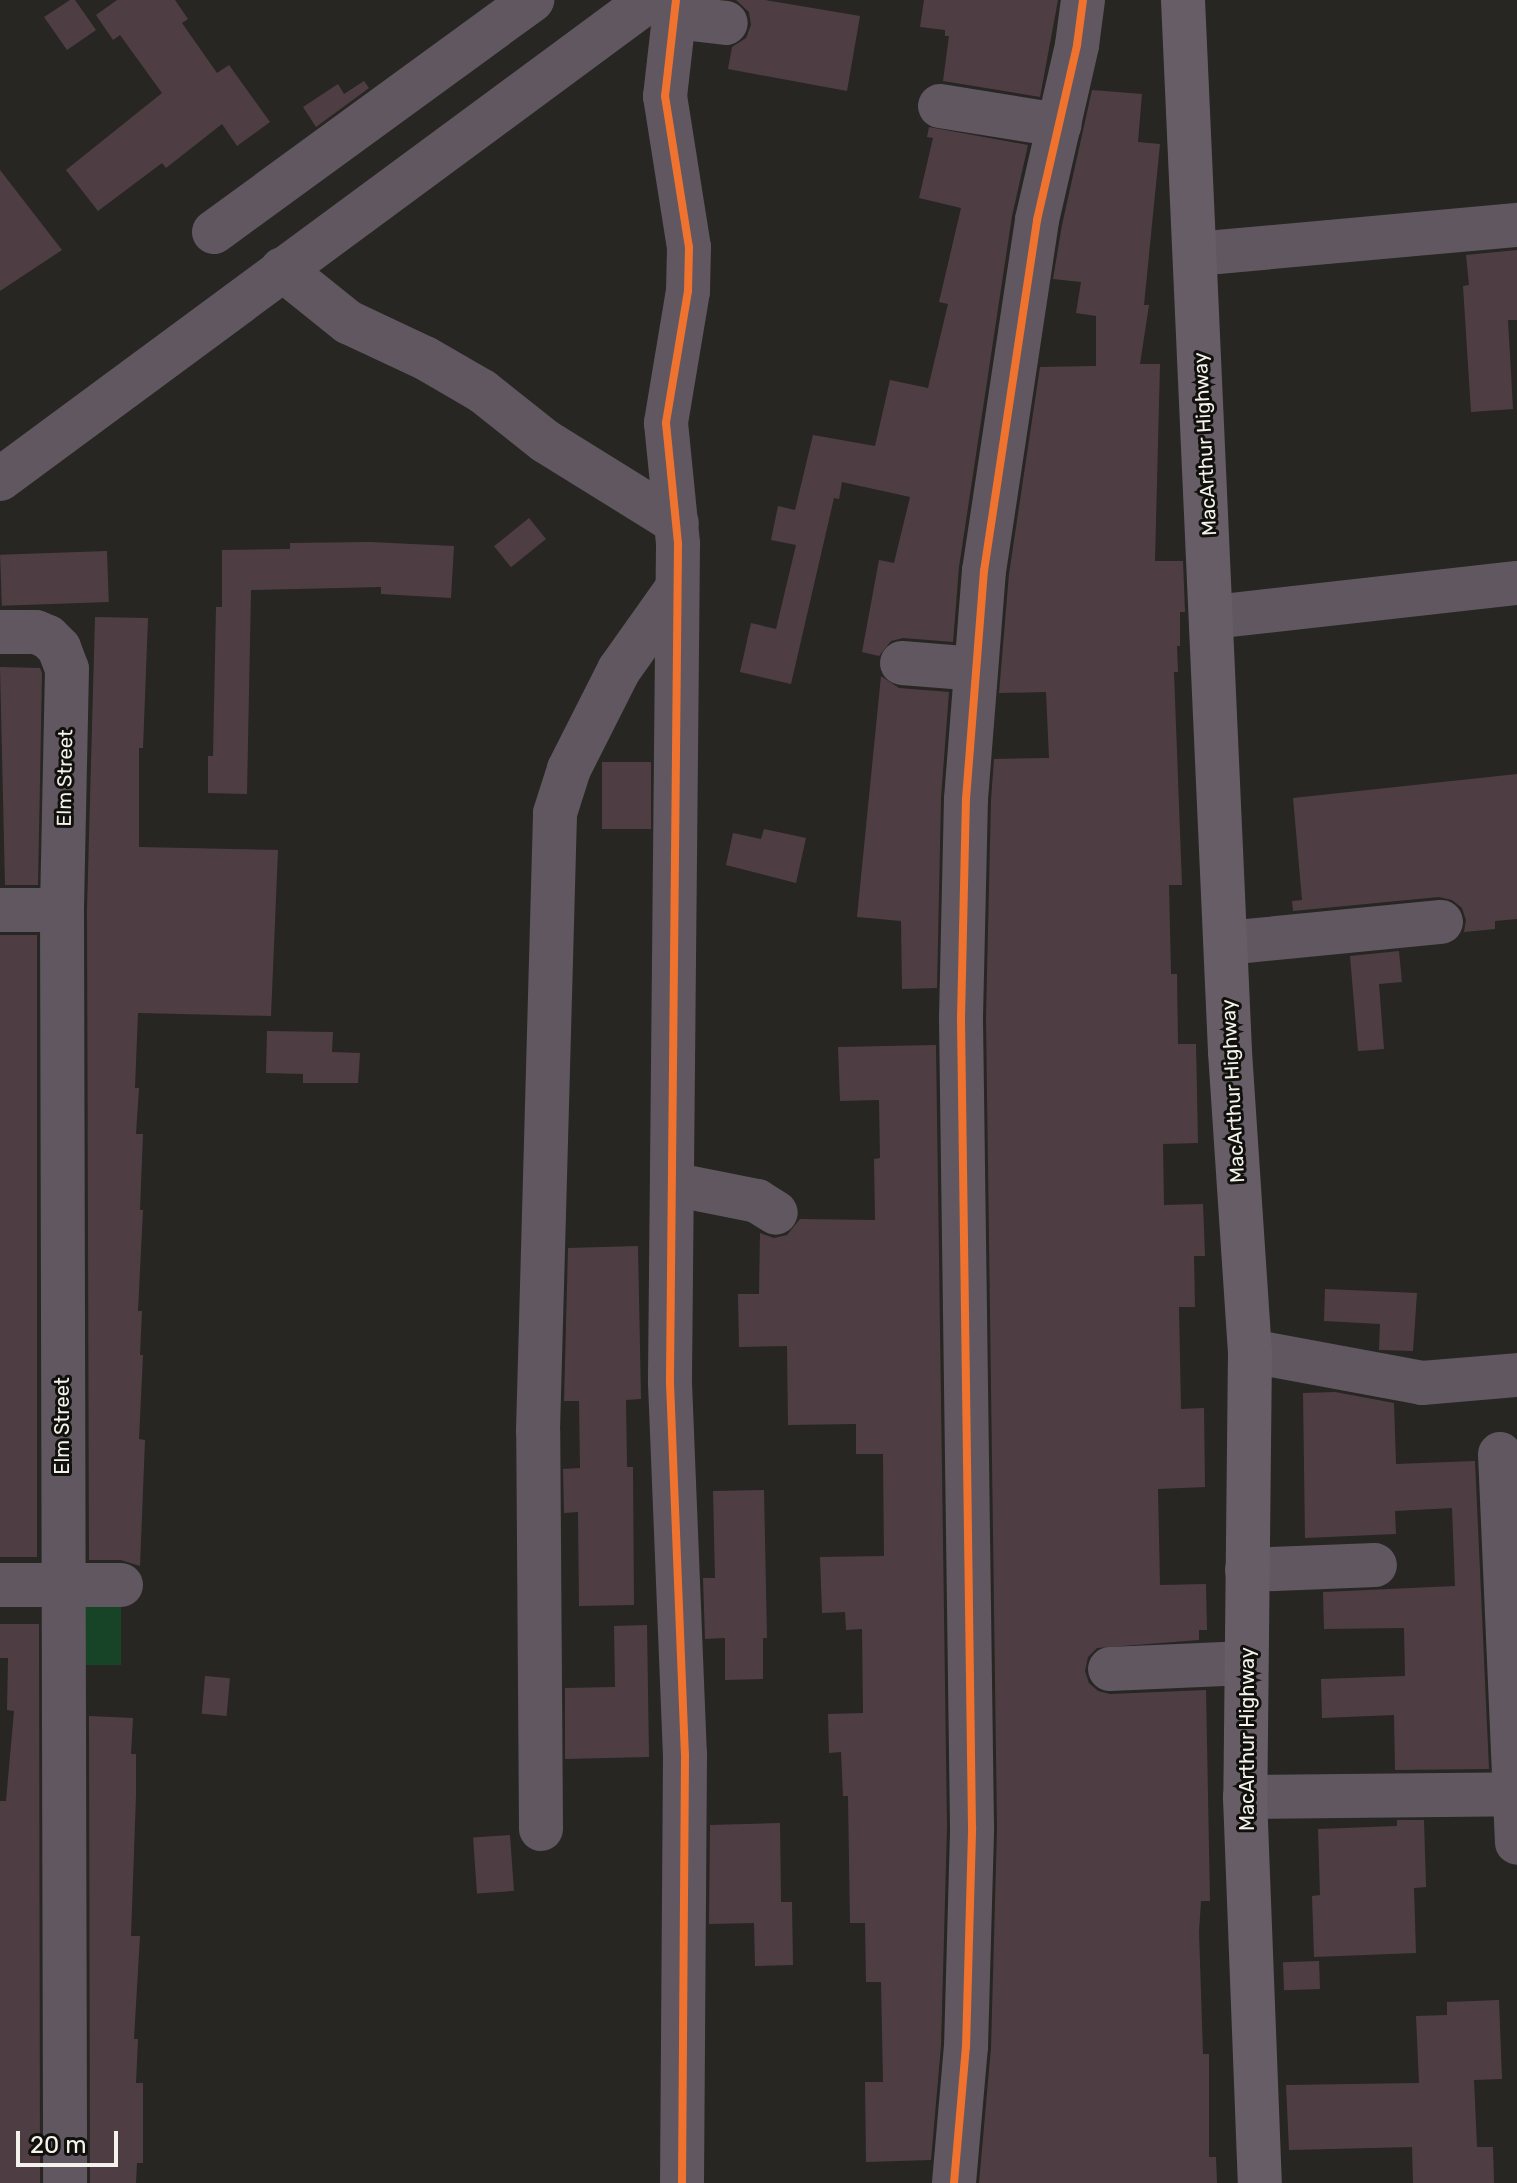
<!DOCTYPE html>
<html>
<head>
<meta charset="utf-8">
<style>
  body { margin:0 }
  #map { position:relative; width:1517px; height:2183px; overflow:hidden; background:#272622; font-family:Rubik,sans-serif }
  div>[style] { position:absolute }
  .green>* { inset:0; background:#174427; transform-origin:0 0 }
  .building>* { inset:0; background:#4e3e44; transform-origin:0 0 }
  .minor>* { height:44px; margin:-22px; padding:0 22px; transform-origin:22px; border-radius:22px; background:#605760 }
  .highway>* { height:44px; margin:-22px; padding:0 22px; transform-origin:22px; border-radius:22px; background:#675d66 }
  .cycleway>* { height:8px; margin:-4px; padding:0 4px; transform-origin:4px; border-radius:4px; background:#ef722f }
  span { translate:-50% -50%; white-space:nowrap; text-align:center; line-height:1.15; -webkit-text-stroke:6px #11100c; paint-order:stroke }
  .street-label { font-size:20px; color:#f4f2ec }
  .scale { position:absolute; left:16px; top:2131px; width:102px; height:36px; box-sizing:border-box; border:4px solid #f4f2ec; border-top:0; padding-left:10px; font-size:24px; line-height:28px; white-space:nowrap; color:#f4f2ec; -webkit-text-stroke:6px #11100c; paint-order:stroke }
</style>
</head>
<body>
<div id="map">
  <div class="green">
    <i style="left:71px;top:1596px;width:50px;height:69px"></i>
  </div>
  <div class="building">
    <i style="clip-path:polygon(70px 0,75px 0,96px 30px,67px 50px,44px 17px)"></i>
    <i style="clip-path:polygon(117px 0,175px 0,188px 19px,182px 23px,217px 73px,229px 65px,270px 122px,237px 146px,222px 124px,166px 168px,162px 163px,98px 211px,66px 170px,162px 93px,120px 35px,113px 40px,96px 15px)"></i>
    <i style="clip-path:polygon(736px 0,765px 0,860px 16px,847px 91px,728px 69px,732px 47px,746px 38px,751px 25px,749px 12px)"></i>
    <i style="clip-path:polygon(924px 0,1058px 0,1040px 97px,943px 81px,949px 36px,945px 36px,945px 30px,920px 27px)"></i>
    <i style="clip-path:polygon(364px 81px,369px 88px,316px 127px,303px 107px,338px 84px,344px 94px)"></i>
    <i style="clip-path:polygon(1092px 90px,1142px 94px,1138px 142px,1160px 144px,1144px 305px,1149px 305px,1140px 364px,1160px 364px,1155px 561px,1183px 561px,1185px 612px,1180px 612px,1180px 646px,1177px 646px,1178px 672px,1174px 672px,1182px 885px,1169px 885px,1171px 974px,1177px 974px,1178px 1044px,1196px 1044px,1198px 1143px,1163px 1144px,1164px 1205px,1203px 1204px,1205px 1256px,1194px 1256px,1195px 1307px,1179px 1307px,1181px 1409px,1204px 1408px,1205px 1487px,1158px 1489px,1160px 1585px,1206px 1584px,1207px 1630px,1199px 1630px,1199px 1640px,1097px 1648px,1088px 1657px,1085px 1671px,1089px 1683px,1098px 1691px,1110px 1694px,1206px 1690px,1210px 1901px,1201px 1901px,1199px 1932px,1203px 2054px,1209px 2054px,1209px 2157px,1216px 2157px,1217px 2183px,979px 2183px,991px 2048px,997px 1828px,986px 1018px,991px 800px,994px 759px,1049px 758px,1046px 692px,999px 693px,1009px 574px,1040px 367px,1096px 366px,1096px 316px,1076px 313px,1081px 282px,1053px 279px,1062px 225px)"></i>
    <i style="clip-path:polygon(929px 127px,1028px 145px,1012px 216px,959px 567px,953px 642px,903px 638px,891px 641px,879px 656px,862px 652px,879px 560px,894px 563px,910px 497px,842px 482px,839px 499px,834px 498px,791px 684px,740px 672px,751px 623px,776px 629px,796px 545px,771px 540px,778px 506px,795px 510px,813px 435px,875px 446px,890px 380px,928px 388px,948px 304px,939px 302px,961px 208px,919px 198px,933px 138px,927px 137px)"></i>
    <i style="clip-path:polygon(0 170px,62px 250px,0 291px)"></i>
    <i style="clip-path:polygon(1517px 250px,1517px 320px,1508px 320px,1513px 409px,1471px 412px,1463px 286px,1469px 285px,1466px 255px)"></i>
    <i style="left:529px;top:518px;width:27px;height:45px;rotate:51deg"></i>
    <i style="clip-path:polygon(370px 542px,454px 546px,451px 598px,381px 594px,381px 587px,251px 590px,247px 794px,208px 793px,208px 756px,213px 756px,216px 607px,222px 607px,222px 550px,290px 549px,290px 543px)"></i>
    <i style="left:107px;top:551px;width:51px;height:107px;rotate:88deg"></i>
    <i style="clip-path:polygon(95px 617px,148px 618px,143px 748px,139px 748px,139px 847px,278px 850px,271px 1016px,138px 1013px,135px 1088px,139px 1088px,136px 1134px,143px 1134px,140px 1210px,143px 1210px,138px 1311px,142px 1311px,140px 1355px,143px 1355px,139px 1439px,145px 1440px,140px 1566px,121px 1560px,89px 1560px,87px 910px)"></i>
    <i style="clip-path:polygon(0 667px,40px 668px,42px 673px,38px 885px,5px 885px)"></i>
    <i style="clip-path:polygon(881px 676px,899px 688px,949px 692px,941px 798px,937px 988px,902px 989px,901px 921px,857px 917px)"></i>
    <i style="left:602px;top:762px;width:49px;height:67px"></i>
    <i style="clip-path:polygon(1517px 774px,1517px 919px,1495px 921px,1495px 929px,1464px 932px,1466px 920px,1462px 908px,1452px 900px,1439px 897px,1293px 911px,1292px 901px,1302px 900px,1293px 798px)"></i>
    <i style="clip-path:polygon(764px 829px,806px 838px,796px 883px,726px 865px,733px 833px,761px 839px)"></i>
    <i style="left:0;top:935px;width:37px;height:622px"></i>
    <i style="clip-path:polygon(1399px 951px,1402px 982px,1379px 984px,1384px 1049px,1358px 1051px,1350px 956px)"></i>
    <i style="clip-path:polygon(267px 1031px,333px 1032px,332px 1052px,360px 1053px,358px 1083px,303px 1083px,303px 1074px,266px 1073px)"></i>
    <i style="clip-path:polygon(936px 1045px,947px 1827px,941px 2046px,931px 2160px,866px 2162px,865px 2082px,883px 2082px,881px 1982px,866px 1982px,865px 1923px,850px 1923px,848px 1796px,843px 1796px,841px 1752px,829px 1753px,828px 1714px,863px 1713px,862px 1629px,846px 1630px,845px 1612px,822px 1613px,820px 1557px,884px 1556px,883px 1454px,856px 1454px,856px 1424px,788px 1425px,787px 1346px,739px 1347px,738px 1294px,759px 1294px,760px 1233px,774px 1238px,787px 1235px,800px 1219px,875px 1220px,874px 1159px,880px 1158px,879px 1100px,840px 1101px,838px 1047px)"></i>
    <i style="clip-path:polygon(638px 1246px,641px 1399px,626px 1400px,627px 1467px,633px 1467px,634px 1605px,579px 1606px,578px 1512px,564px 1513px,563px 1469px,580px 1468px,579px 1401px,564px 1401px,568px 1248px)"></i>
    <i style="clip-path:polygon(1325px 1289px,1417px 1293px,1413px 1351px,1379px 1350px,1380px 1324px,1324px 1321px)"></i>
    <i style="clip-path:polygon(1335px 1392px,1394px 1403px,1396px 1464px,1475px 1461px,1489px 1769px,1395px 1770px,1394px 1715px,1322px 1718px,1321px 1679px,1405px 1676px,1404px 1628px,1324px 1629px,1323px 1592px,1455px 1586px,1452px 1508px,1395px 1511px,1396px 1534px,1305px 1538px,1303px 1393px)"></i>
    <i style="clip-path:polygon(764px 1490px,767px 1638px,763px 1638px,763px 1679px,725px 1680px,725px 1638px,705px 1639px,703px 1578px,715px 1578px,713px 1491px)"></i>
    <i style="clip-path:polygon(0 1624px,39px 1624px,40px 2183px,0 2183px,0 1801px,6px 1801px,14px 1711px,7px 1710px,8px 1658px,0 1658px)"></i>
    <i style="clip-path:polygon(647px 1625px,649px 1757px,565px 1759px,565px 1688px,615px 1687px,614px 1626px)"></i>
    <i style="left:205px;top:1676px;width:25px;height:38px;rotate:5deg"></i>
    <i style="clip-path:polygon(89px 1716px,133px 1718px,131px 1754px,136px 1754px,136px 1795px,131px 1936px,140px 1936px,134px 2039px,138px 2039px,136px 2083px,143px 2083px,143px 2163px,137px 2163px,136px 2183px,90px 2183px)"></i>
    <i style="clip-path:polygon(1397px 1820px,1424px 1820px,1426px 1887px,1414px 1888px,1416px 1953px,1314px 1957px,1312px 1896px,1320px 1895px,1318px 1829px,1397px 1826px)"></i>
    <i style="clip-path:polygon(780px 1823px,781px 1902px,792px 1902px,793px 1965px,755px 1966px,754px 1923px,709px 1924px,710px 1825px)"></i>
    <i style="left:510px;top:1835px;width:56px;height:37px;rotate:86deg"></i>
    <i style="left:1319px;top:1961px;width:28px;height:36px;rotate:88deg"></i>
    <i style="clip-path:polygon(1499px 2000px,1502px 2079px,1474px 2080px,1477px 2147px,1493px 2147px,1494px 2183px,1413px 2183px,1412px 2147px,1289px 2150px,1286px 2085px,1419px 2083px,1416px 2016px,1447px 2015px,1447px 2002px)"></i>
  </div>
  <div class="minor">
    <i style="left:676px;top:0;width:97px;rotate:96.5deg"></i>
    <i style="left:665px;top:96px;width:153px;rotate:81deg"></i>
    <i style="left:689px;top:247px;width:44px;rotate:91.3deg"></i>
    <i style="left:688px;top:291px;width:134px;rotate:99.5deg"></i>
    <i style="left:666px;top:423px;width:122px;rotate:84.3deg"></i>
    <i style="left:678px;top:544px;width:839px;rotate:90.55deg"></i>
    <i style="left:670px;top:1383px;width:372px;rotate:87.7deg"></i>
    <i style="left:685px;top:1755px;width:428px;rotate:90.4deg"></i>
    <i style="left:674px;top:17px;width:52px;rotate:6.6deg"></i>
    <i style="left:940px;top:106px;width:121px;rotate:9.1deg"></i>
    <i style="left:214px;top:232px;width:394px;rotate:-36.1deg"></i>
    <i style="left:1196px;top:254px;width:322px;rotate:-5.2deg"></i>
    <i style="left:282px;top:269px;width:85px;rotate:38.8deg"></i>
    <i style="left:348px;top:322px;width:85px;rotate:25.1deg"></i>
    <i style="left:425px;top:358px;width:66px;rotate:30.1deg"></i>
    <i style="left:482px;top:391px;width:80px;rotate:38.4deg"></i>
    <i style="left:545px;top:441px;width:155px;rotate:31.8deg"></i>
    <i style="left:0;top:479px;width:807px;rotate:-36.43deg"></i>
    <i style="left:1213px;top:617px;width:306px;rotate:-6.4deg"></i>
    <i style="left:0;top:632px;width:36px"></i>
    <i style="left:36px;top:632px;width:13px;rotate:23deg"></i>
    <i style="left:48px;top:637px;width:16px;rotate:45deg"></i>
    <i style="left:59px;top:648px;width:22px;rotate:69deg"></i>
    <i style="left:67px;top:669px;width:241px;rotate:91.2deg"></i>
    <i style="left:62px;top:910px;width:1273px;rotate:89.86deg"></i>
    <i style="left:902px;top:663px;width:74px;rotate:4.6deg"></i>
    <i style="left:0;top:910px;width:62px"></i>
    <i style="left:1226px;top:943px;width:216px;rotate:-5.6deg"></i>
    <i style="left:672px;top:1184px;width:87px;rotate:11.3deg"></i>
    <i style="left:757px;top:1201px;width:22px;rotate:32deg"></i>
    <i style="left:1250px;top:1351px;width:175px;rotate:10.5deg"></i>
    <i style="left:1422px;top:1383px;width:95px;rotate:-4.8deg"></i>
    <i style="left:1500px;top:1454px;width:389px;rotate:87.5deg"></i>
    <i style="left:1247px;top:1570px;width:128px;rotate:-2.2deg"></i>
    <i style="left:0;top:1585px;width:121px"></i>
    <i style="left:1110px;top:1669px;width:136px;rotate:-2.5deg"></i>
    <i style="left:1245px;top:1797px;width:272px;rotate:-0.6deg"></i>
    <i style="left:541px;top:1829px;width:398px;rotate:-90.4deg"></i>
    <i style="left:538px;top:1431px;width:618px;rotate:-88.42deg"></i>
    <i style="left:555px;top:813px;width:46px;rotate:-72.3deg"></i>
    <i style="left:569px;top:769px;width:111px;rotate:-63.2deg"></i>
    <i style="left:619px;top:670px;width:100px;rotate:-54.7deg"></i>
    <i style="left:954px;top:2183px;width:137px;rotate:-85deg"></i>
    <i style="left:966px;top:2047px;width:220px;rotate:-88.4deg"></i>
    <i style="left:972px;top:1827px;width:809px;rotate:-90.78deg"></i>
    <i style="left:961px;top:1018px;width:219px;rotate:-88.7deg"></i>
    <i style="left:966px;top:799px;width:229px;rotate:-85.5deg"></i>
    <i style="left:984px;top:571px;width:355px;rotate:-81.4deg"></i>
    <i style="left:1037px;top:220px;width:180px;rotate:-77.1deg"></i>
    <i style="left:1077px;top:45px;width:45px;rotate:-82.4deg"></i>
  </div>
  <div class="highway">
    <i style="left:1183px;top:0;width:1053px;rotate:87.44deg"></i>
    <i style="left:1230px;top:1052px;width:300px;rotate:86.2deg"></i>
    <i style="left:1250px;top:1351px;width:446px;rotate:90.6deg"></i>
    <i style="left:1245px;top:1797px;width:386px;rotate:87.8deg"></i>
  </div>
  <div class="cycleway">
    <i style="left:676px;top:0;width:97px;rotate:96.5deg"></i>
    <i style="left:665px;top:96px;width:153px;rotate:81deg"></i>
    <i style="left:689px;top:247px;width:44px;rotate:91.3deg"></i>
    <i style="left:688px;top:291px;width:134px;rotate:99.5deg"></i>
    <i style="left:666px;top:423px;width:122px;rotate:84.3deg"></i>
    <i style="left:678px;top:544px;width:839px;rotate:90.55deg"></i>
    <i style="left:670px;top:1383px;width:372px;rotate:87.7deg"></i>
    <i style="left:685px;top:1755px;width:428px;rotate:90.4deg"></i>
    <i style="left:954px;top:2183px;width:137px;rotate:-85deg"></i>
    <i style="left:966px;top:2047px;width:220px;rotate:-88.4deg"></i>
    <i style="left:972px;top:1827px;width:809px;rotate:-90.78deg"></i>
    <i style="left:961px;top:1018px;width:219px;rotate:-88.7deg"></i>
    <i style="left:966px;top:799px;width:229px;rotate:-85.5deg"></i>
    <i style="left:984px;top:571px;width:355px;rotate:-81.4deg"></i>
    <i style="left:1037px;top:220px;width:180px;rotate:-77.1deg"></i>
    <i style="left:1077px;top:45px;width:45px;rotate:-82.4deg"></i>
  </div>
  <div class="street-label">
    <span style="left:1205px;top:444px;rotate:-93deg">MacArthur Highway</span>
    <span style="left:65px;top:778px;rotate:-89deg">Elm Street</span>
    <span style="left:1233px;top:1091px;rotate:-93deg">MacArthur Highway</span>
    <span style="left:62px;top:1426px;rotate:-90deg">Elm Street</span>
    <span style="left:1247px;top:1739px;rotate:-90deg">MacArthur Highway</span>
  </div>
  <div class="scale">20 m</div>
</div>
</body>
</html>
